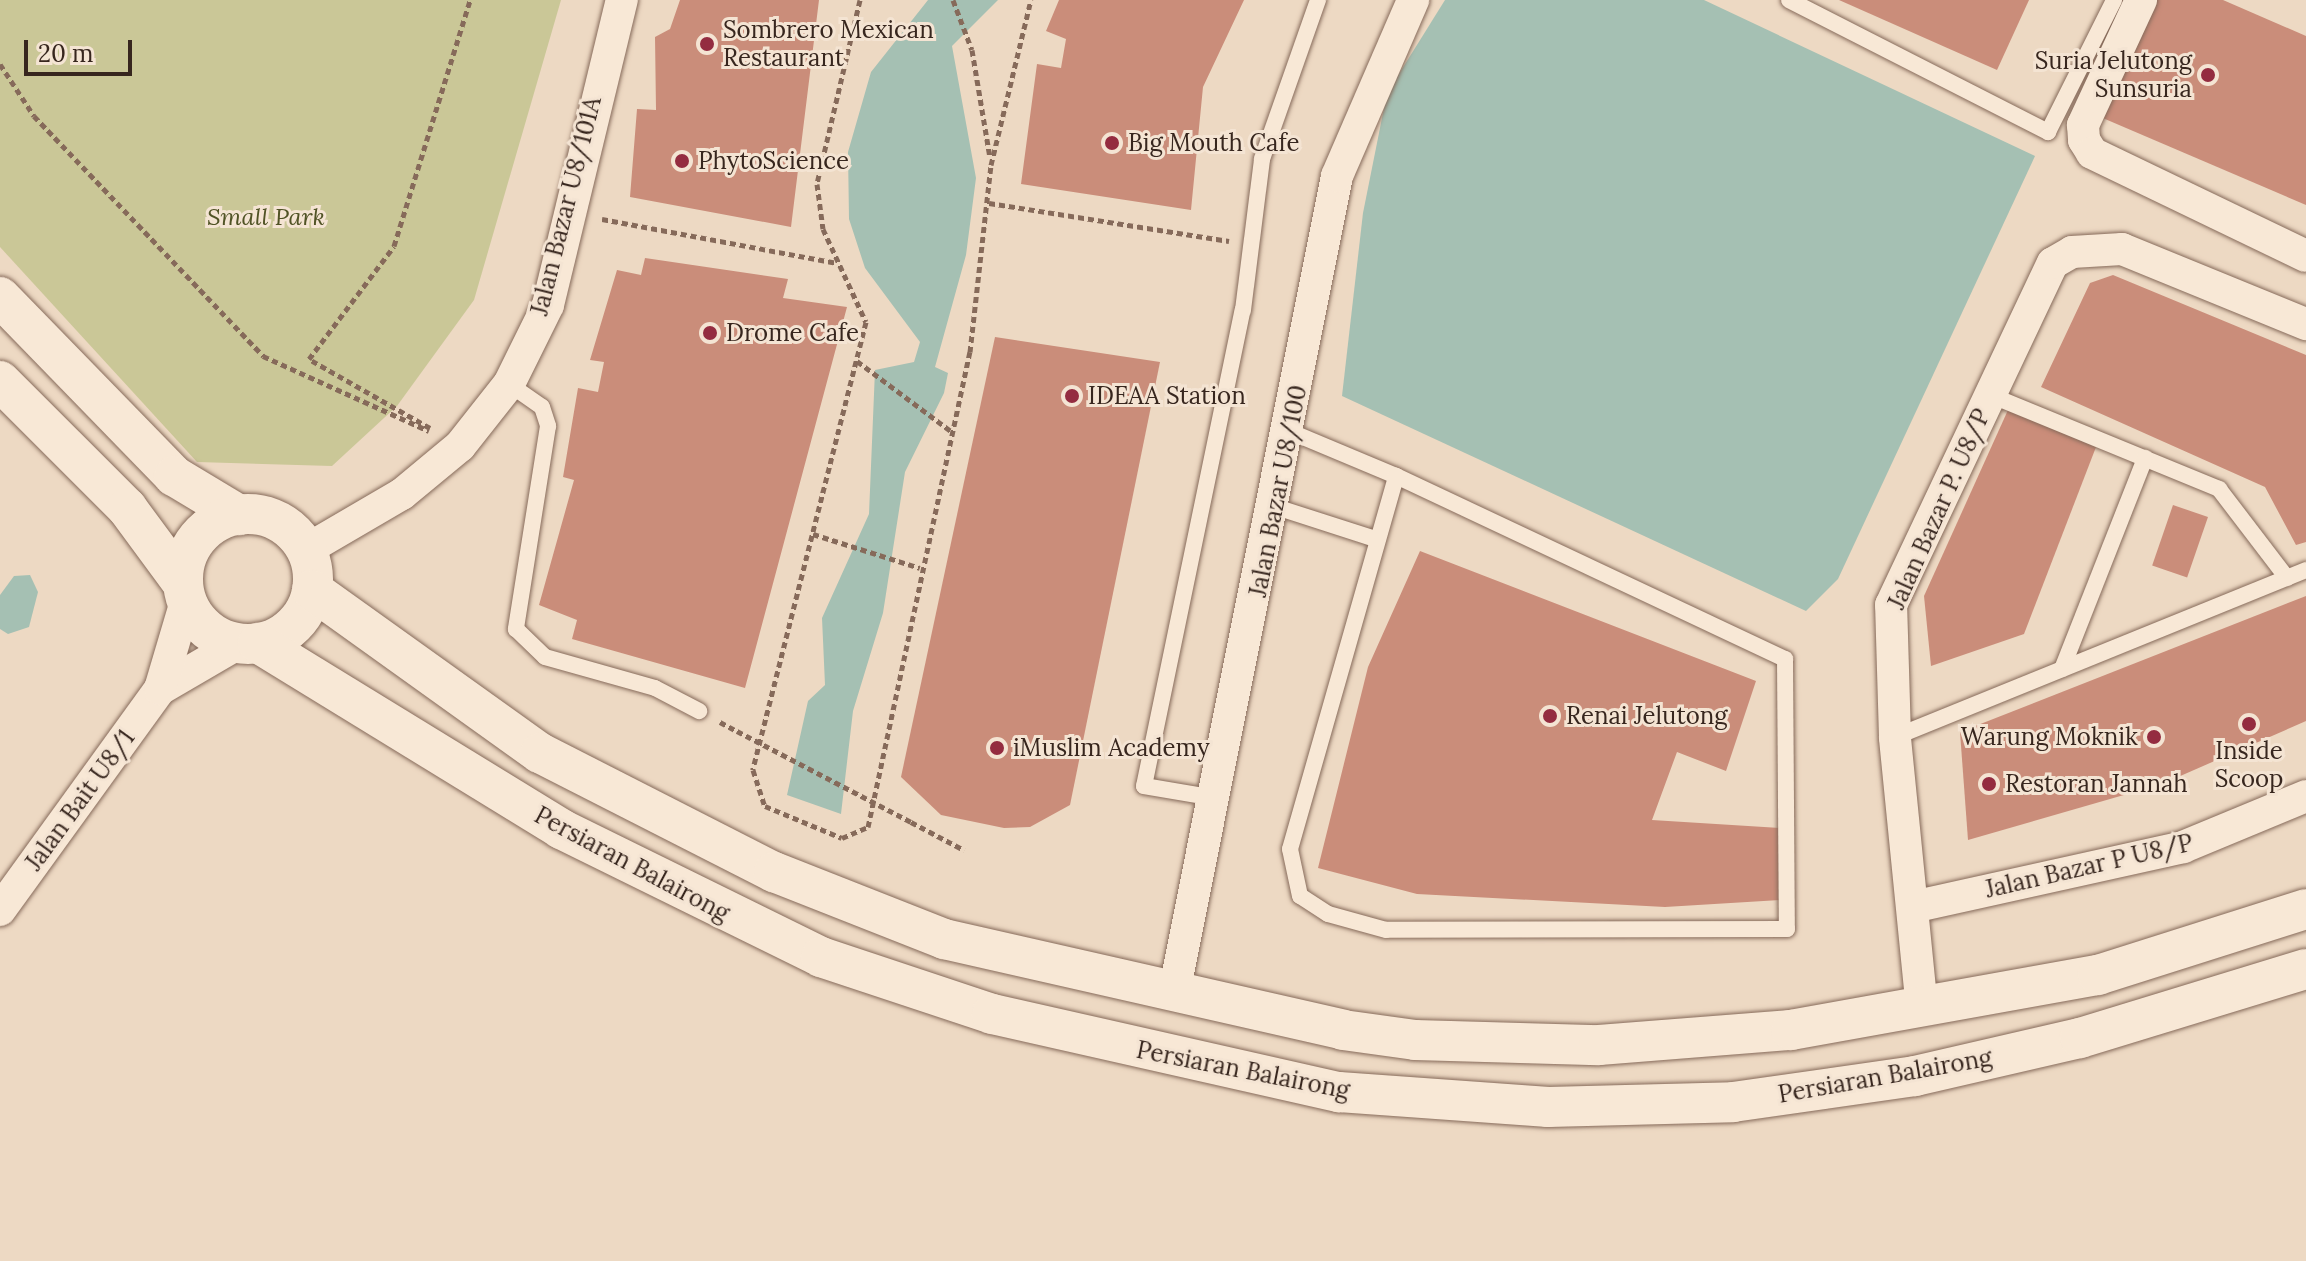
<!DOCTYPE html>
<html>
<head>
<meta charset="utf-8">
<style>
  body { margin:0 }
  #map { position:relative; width:2306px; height:1261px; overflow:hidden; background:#edd9c3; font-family:Lora,serif }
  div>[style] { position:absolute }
  .green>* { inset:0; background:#cac797 }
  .water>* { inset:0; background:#a5c0b3 }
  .building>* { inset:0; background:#ca8d7a; transform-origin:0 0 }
  .path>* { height:5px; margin-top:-2.5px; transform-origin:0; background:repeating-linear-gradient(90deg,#866a5a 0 6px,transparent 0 10px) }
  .roads { filter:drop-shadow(0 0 2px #866a5a) drop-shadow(0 0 2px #866a5a) }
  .service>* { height:16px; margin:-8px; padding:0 8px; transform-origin:8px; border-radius:8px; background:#f8e8d6 }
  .minor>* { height:32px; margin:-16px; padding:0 16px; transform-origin:16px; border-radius:16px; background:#f8e8d6 }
  .tertiary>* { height:40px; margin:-20px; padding:0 20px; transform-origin:20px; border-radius:20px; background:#f8e8d6 }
  .tertiary>.ring { margin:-20px; padding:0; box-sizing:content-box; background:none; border:40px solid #f8e8d6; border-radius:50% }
  .path-bridge>* { height:5px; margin-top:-2.5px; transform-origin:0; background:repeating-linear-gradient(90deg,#866a5a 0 6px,transparent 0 10px) }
  .dots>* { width:22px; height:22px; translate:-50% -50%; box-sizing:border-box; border:4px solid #f4e4d3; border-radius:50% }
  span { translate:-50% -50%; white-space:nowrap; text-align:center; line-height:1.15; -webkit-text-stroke:6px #f4e4d3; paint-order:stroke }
  .poi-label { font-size:24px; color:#37261e }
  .left { translate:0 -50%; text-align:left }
  .right { translate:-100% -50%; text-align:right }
  .street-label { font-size:24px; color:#37261e }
  .park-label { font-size:24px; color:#505325; font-style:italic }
  .scale { position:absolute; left:24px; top:40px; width:108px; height:36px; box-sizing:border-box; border:4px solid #37261e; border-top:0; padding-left:10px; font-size:24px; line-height:28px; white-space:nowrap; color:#37261e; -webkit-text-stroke:6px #f4e4d3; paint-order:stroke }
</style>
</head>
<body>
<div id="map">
  <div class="green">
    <i style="clip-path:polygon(0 0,561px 0,474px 300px,397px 406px,332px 466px,197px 462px,0 247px)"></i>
  </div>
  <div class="water">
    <i style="clip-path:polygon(928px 0,998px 0,952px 46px,976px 178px,966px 255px,935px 367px,948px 373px,944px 393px,905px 472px,883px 613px,853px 711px,841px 814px,787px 795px,808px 701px,825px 685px,822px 618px,869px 514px,875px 370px,914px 362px,920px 342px,865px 268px,849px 219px,848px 152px,871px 72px)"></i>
    <i style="clip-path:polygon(1445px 0,1704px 0,2035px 156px,1838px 579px,1806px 611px,1342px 396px,1363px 213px,1387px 93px)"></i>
    <i style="clip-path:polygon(30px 575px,38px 592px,29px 627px,8px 634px,0 629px,0 595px,14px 576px)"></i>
  </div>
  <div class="building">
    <i style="clip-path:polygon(680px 0,819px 0,791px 227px,630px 197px,637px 109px,656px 110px,655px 37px,670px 29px)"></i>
    <i style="clip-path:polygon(1059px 0,1244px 0,1203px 87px,1191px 210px,1021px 184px,1037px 64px,1061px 68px,1066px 39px,1046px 31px)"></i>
    <i style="clip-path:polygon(1839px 0,2029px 0,1997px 70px)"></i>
    <i style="clip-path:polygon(2148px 0,2223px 0,2306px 36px,2306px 205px,2091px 113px)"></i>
    <i style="clip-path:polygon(645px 258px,788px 279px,783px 298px,847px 307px,745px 688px,572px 639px,577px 620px,539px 605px,574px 480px,563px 477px,578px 388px,598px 392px,604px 362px,590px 360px,617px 270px,641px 275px)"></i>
    <i style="clip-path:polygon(2113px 275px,2306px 355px,2306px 542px,2296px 545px,2265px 487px,2041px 387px,2090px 283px)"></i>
    <i style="clip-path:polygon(995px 337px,1160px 362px,1070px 805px,1030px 827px,1004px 828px,941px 815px,901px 777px)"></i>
    <i style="clip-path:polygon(2008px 410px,2096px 447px,2024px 634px,1931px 666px,1924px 596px)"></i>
    <i style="left:2173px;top:505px;width:37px;height:64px;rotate:19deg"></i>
    <i style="clip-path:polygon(1420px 551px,1756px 681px,1726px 771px,1677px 752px,1652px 820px,1782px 828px,1781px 900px,1665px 907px,1417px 894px,1318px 868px,1368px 667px)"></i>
    <i style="clip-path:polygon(2306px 596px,2306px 721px,2162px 784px,1968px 840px,1960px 732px)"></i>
  </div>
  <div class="path">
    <i style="left:860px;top:0;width:189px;rotate:103.2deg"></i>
    <i style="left:817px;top:184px;width:45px;rotate:82.4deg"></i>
    <i style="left:823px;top:229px;width:102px;rotate:65.2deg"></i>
    <i style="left:866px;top:322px;width:462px;rotate:104.2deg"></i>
    <i style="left:753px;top:770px;width:38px;rotate:72deg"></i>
    <i style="left:765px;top:806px;width:83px;rotate:22.6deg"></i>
    <i style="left:842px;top:838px;width:28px;rotate:-23deg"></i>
    <i style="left:868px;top:827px;width:486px;rotate:-77.9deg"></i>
    <i style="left:970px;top:352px;width:188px;rotate:-83.6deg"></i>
    <i style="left:991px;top:165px;width:170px;rotate:-76.4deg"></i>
    <i style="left:953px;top:0;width:53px;rotate:69.2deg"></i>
    <i style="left:972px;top:50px;width:109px;rotate:80.5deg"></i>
    <i style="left:0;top:64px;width:62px;rotate:56.8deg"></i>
    <i style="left:34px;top:116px;width:332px;rotate:46.3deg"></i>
    <i style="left:263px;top:356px;width:182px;rotate:24.3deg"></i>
    <i style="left:989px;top:203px;width:243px;rotate:9deg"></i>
    <i style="left:602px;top:219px;width:238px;rotate:10.6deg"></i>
    <i style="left:857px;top:361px;width:117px;rotate:36.7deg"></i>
    <i style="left:430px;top:428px;width:139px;rotate:-150.3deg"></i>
    <i style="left:309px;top:359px;width:141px;rotate:-53deg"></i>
    <i style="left:394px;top:246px;width:257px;rotate:-72.8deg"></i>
    <i style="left:813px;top:534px;width:112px;rotate:17.6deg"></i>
    <i style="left:720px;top:722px;width:19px;rotate:28deg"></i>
    <i style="left:911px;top:822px;width:60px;rotate:27.8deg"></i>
  </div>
  <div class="roads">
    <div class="service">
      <i style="left:1789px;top:0;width:291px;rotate:27deg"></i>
      <i style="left:2048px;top:132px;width:148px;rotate:-63.4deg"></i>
      <i style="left:509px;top:384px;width:40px;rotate:34.9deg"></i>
      <i style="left:542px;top:407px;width:20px;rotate:72deg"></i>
      <i style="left:548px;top:426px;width:206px;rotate:99deg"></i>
      <i style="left:516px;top:629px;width:40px;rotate:44deg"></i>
      <i style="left:545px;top:657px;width:114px;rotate:15.7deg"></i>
      <i style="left:655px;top:688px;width:50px;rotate:27.6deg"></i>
      <i style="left:1990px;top:395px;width:248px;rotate:22.3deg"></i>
      <i style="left:2219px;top:489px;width:112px;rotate:52.6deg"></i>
      <i style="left:1291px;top:432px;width:114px;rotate:22.7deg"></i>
      <i style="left:1396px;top:476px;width:430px;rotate:25.2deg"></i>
      <i style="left:1785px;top:659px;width:270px;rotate:89.6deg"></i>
      <i style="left:1787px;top:929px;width:401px;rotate:179.9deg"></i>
      <i style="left:1386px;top:930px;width:60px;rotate:-164.6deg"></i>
      <i style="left:1328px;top:914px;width:33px;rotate:-147deg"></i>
      <i style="left:1300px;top:896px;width:48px;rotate:-102deg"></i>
      <i style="left:1290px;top:849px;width:388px;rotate:-74.1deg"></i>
      <i style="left:1276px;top:507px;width:104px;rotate:17.9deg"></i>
      <i style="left:2062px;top:669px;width:227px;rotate:-68.5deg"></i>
      <i style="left:1895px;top:737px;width:444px;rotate:-22.1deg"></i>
      <i style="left:1215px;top:798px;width:72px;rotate:-170.4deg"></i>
      <i style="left:1144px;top:786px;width:486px;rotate:-78.3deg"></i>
      <i style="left:1243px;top:310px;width:152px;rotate:-82.8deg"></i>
      <i style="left:1262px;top:159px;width:169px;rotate:-70.6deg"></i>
    </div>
    <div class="minor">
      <i style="left:2141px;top:0;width:138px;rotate:114.9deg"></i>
      <i style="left:2083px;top:125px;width:15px;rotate:86deg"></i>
      <i style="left:2084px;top:140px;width:15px;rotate:58deg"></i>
      <i style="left:2092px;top:153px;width:237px;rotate:25.7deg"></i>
      <i style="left:306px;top:550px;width:111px;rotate:-30.3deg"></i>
      <i style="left:402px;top:494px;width:75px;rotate:-39.6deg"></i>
      <i style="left:460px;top:446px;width:79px;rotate:-51.7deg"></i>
      <i style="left:509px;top:384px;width:88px;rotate:-63.7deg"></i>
      <i style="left:548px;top:305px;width:314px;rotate:-76.4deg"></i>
      <i style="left:160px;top:689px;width:91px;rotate:-30.2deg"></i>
      <i style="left:1913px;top:907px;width:277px;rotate:-12.5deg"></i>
      <i style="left:2183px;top:847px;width:133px;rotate:-22.5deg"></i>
      <i style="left:0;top:910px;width:273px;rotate:-54.1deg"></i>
      <i style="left:160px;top:689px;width:92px;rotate:-73.5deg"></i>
      <i style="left:1174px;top:993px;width:833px;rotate:-78.72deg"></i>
      <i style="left:1337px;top:176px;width:192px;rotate:-66.6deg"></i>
      <i style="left:1922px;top:1009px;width:273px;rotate:-95.7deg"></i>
      <i style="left:1895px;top:737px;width:132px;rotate:-91.7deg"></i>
      <i style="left:1891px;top:605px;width:378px;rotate:-64.7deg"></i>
      <i style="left:2053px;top:263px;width:22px;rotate:-30deg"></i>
      <i style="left:2072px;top:252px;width:50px;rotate:-3.4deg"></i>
      <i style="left:2122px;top:249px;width:199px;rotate:22.2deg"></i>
    </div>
    <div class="tertiary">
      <i style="left:0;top:297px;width:250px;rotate:45.8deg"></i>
      <i style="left:174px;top:476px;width:76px;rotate:31deg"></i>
      <i style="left:0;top:381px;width:180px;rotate:45deg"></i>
      <i style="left:127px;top:508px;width:94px;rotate:53.6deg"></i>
      <i class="ring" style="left:183px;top:514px;width:90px;height:90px"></i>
      <i style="left:312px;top:590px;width:280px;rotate:35.6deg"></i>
      <i style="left:540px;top:753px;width:263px;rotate:27deg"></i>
      <i style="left:774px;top:872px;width:183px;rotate:21.5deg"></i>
      <i style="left:944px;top:939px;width:409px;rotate:12.8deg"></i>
      <i style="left:1343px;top:1030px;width:73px;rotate:7.9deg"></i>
      <i style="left:1415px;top:1040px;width:184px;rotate:1.6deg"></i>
      <i style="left:1599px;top:1045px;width:193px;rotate:-4.5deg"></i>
      <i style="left:1791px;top:1030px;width:312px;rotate:-10.2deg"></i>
      <i style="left:2098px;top:975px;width:218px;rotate:-17.6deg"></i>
      <i style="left:258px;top:643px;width:356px;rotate:31.5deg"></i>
      <i style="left:561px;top:829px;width:290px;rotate:26.2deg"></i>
      <i style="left:821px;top:957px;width:180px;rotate:18.4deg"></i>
      <i style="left:992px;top:1014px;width:356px;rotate:12.7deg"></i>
      <i style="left:1339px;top:1092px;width:210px;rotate:4.1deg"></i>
      <i style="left:1548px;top:1107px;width:185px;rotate:-1.5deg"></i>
      <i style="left:1733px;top:1102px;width:184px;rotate:-8.1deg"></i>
      <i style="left:1915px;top:1076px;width:169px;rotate:-13deg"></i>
      <i style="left:2080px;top:1038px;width:236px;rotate:-17deg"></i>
    </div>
  </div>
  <div class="path-bridge">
    <i style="left:737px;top:731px;width:196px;rotate:27.6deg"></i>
  </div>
  <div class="dots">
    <i style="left:707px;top:44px;background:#942c40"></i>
    <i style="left:2208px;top:75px;background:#942c40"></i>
    <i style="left:1112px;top:143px;background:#942c40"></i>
    <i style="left:682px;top:161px;background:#942c40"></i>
    <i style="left:710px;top:333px;background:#942c40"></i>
    <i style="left:1072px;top:396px;background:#942c40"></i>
    <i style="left:1550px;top:716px;background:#942c40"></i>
    <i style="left:2249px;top:724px;background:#942c40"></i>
    <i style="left:2154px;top:737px;background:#942c40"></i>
    <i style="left:997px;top:748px;background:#942c40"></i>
    <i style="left:1989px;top:784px;background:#942c40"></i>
  </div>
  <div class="poi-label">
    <span class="left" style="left:723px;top:44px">Sombrero Mexican<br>Restaurant</span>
    <span class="right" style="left:2192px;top:75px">Suria Jelutong<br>Sunsuria</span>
    <span class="left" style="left:1128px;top:143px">Big Mouth Cafe</span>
    <span class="left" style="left:698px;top:161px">PhytoScience</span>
    <span class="left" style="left:726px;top:333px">Drome Cafe</span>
    <span class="left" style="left:1088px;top:396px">IDEAA Station</span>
    <span class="left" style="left:1566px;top:716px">Renai Jelutong</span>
    <span class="right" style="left:2138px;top:737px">Warung Moknik</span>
    <span class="left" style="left:1013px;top:748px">iMuslim Academy</span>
    <span style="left:2249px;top:765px">Inside<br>Scoop</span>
    <span class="left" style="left:2005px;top:784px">Restoran Jannah</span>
  </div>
  <div class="street-label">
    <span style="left:566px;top:206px;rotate:-76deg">Jalan Bazar U8/101A</span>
    <span style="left:1278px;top:491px;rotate:-79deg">Jalan Bazar U8/100</span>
    <span style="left:1939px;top:509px;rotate:-66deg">Jalan Bazar P. U8/P</span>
    <span style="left:80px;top:800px;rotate:-54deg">Jalan Bait U8/1</span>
    <span style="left:632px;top:864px;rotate:28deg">Persiaran Balairong</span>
    <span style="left:2089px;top:866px;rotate:-13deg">Jalan Bazar P U8/P</span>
    <span style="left:1243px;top:1070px;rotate:11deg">Persiaran Balairong</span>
    <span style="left:1885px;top:1076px;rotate:-10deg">Persiaran Balairong</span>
  </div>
  <div class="park-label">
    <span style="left:266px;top:217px">Small Park</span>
  </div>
  <div class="scale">20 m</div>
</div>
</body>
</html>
